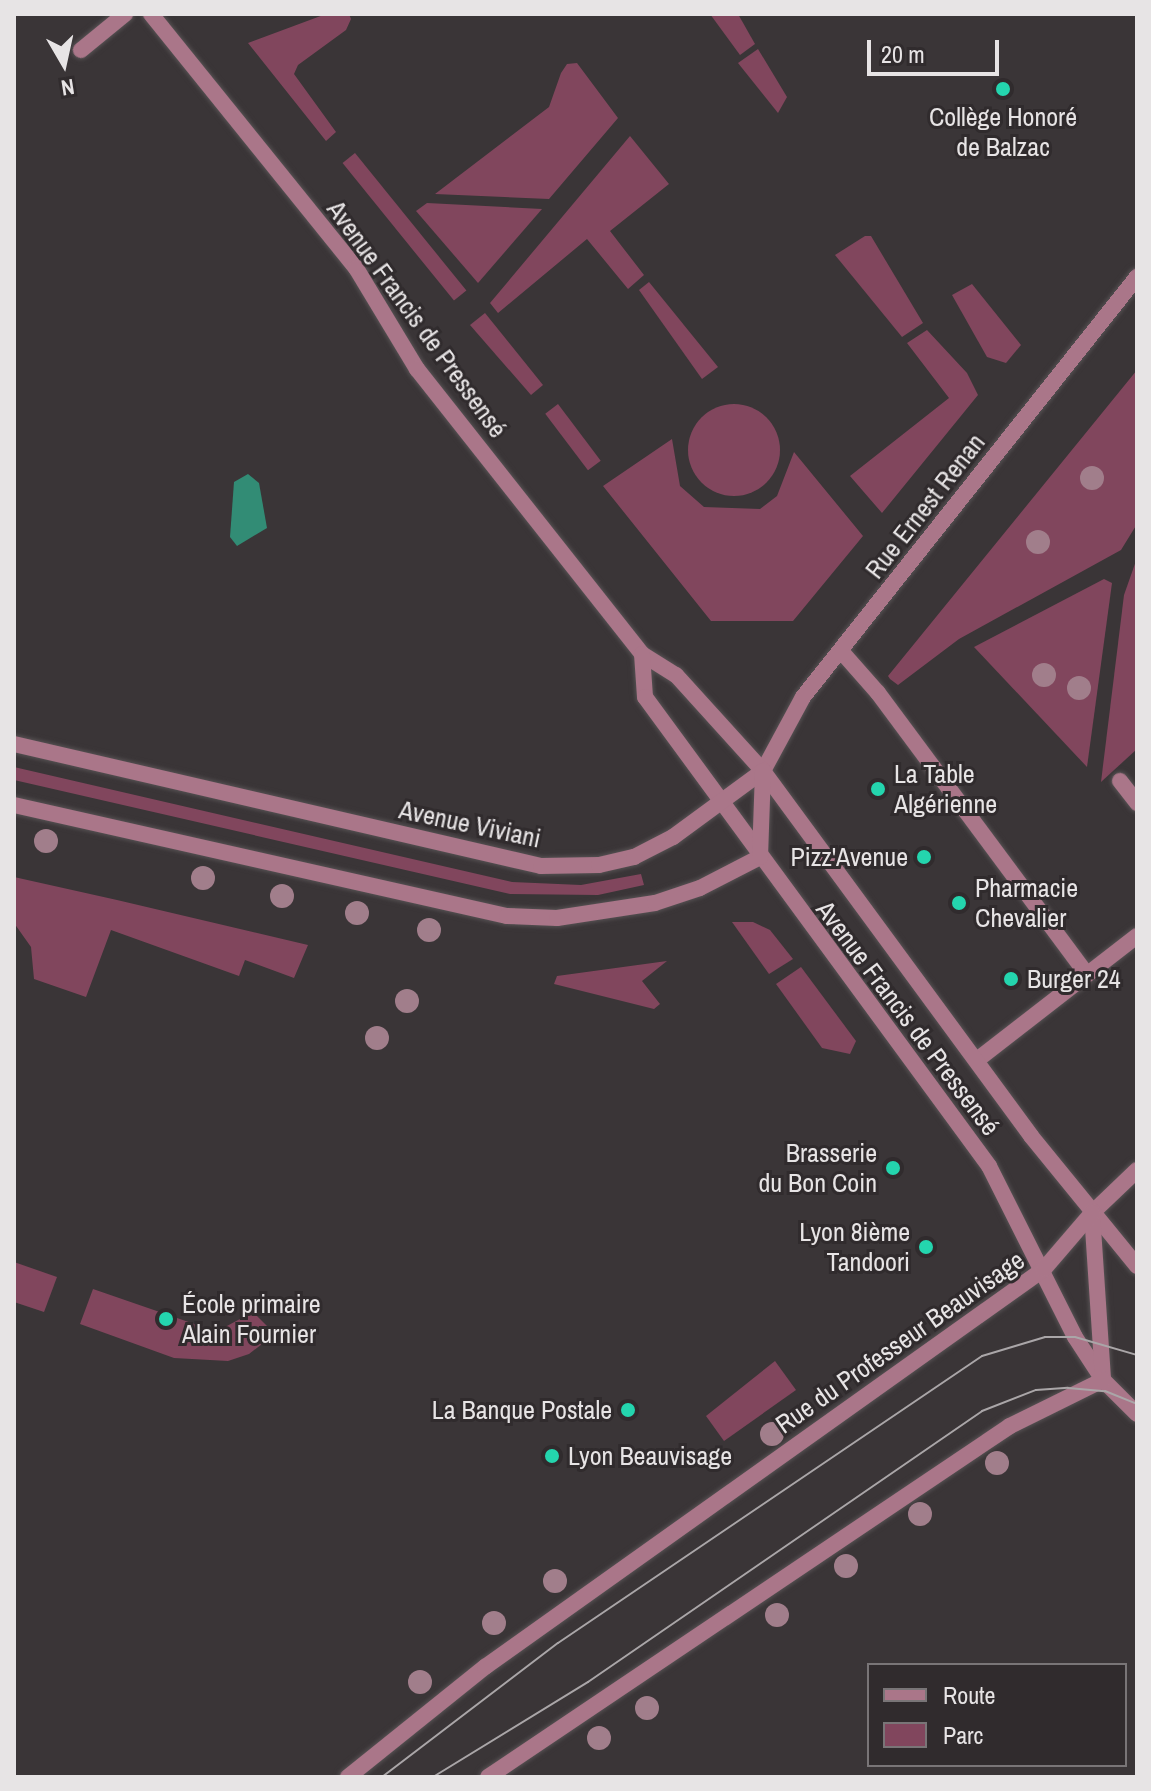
<!DOCTYPE html>
<html>
<head>
<meta charset="utf-8">
<style>
  body { margin:0 }
  #map { position:relative; width:1151px; height:1791px; overflow:hidden; background:#3a3537; font-family:"Archivo Narrow",sans-serif }
  div>[style] { position:absolute }
  .green>* { inset:0; background:#81465d; transform-origin:0 0 }
  .round { border-radius:50% }
  .water>* { inset:0; background:#328c75 }
  .roads { filter:drop-shadow(0 0 2px #565153) drop-shadow(0 0 2px #565153) }
  .service>* { height:16px; margin:-8px; padding:0 8px; transform-origin:8px; border-radius:8px; background:#aa7689 }
  .minor>* { height:16px; margin:-8px; padding:0 8px; transform-origin:8px; border-radius:8px; background:#aa7689 }
  .tertiary>* { height:16px; margin:-8px; padding:0 8px; transform-origin:8px; border-radius:8px; background:#aa7689 }
  .tram>* { height:2px; margin:-1px; padding:0 1px; transform-origin:1px; border-radius:1px; background:#aaa6a8 }
  .trees>* { width:24px; height:24px; margin:-12px; border-radius:50%; background:#a17e8b }
  .dots>* { width:22px; height:22px; translate:-50% -50%; box-sizing:border-box; border:4px solid #302b2d; border-radius:50% }
  span { translate:-50% -50%; white-space:nowrap; text-align:center; line-height:1.15; -webkit-text-stroke:6px #302b2d; paint-order:stroke }
  .poi-label { font-size:26px; color:#e7e4e5 }
  .left { translate:0 -50%; text-align:left }
  .right { translate:-100% -50%; text-align:right }
  .street-label { font-size:26px; color:#e7e4e5 }
  .frame { position:absolute; inset:0; border:16px solid #e7e4e5; pointer-events:none }
  .legend { position:absolute; left:867px; top:1663px; width:260px; height:104px; box-sizing:border-box; background:#302b2d; border:2px solid #797577; margin:0; padding:10px 14px; list-style:none; font-size:24px; color:#e7e4e5 }
  .legend li { display:flex; align-items:center; gap:16px; height:40px }
  .legend b { width:40px; border:2px solid #797577 }
  .north { position:absolute; left:24px; top:24px; width:80px; height:80px; -webkit-text-stroke:6px #302b2d; paint-order:stroke; rotate:171deg; font-size:22px; font-weight:700; line-height:32px; text-align:center; color:#e7e4e5 }
  .north::after { content:''; display:block; margin:auto; width:28px; height:36px; background:#e7e4e5; clip-path:polygon(50% 0,100% 100%,50% 72%,0 100%) }
  .scale { position:absolute; left:867px; top:40px; width:132px; height:36px; box-sizing:border-box; border:4px solid #e7e4e5; border-top:0; padding-left:10px; font-size:24px; line-height:28px; white-space:nowrap; color:#e7e4e5; -webkit-text-stroke:6px #302b2d; paint-order:stroke }
</style>
</head>
<body>
<div id="map">
  <div class="green">
    <i style="clip-path:polygon(326px 14px,349px 14px,351px 19px,346px 30px,298px 65px,294px 74px,336px 132px,326px 141px,248px 43px)"></i>
    <i style="clip-path:polygon(710px 14px,738px 14px,755px 44px,740px 55px)"></i>
    <i style="clip-path:polygon(758px 49px,787px 97px,778px 113px,738px 63px)"></i>
    <i style="clip-path:polygon(577px 63px,618px 118px,549px 199px,435px 194px,549px 107px,561px 73px,567px 64px)"></i>
    <i style="clip-path:polygon(630px 136px,669px 184px,610px 231px,644px 275px,628px 289px,587px 239px,498px 313px,490px 303px)"></i>
    <i style="left:355px;top:153px;width:177px;height:16px;rotate:51deg"></i>
    <i style="clip-path:polygon(427px 203px,542px 209px,478px 283px,416px 211px)"></i>
    <i style="clip-path:polygon(865px 236px,871px 236px,923px 323px,902px 337px,835px 255px)"></i>
    <i style="clip-path:polygon(649px 282px,718px 367px,702px 379px,639px 290px)"></i>
    <i style="clip-path:polygon(972px 284px,1021px 345px,1006px 363px,987px 357px,952px 295px)"></i>
    <i style="clip-path:polygon(485px 313px,543px 385px,531px 395px,470px 325px)"></i>
    <i style="clip-path:polygon(927px 330px,967px 373px,978px 395px,882px 513px,850px 476px,949px 398px,907px 343px)"></i>
    <i style="clip-path:polygon(1137px 370px,1137px 524px,1121px 550px,959px 639px,898px 685px,890px 679px,888px 676px)"></i>
    <i style="left:558px;top:404px;width:71px;height:16px;rotate:53deg"></i>
    <i class="round" style="left:688px;top:404px;width:92px;height:92px"></i>
    <i style="clip-path:polygon(672px 439px,680px 486px,704px 507px,760px 509px,777px 496px,794px 452px,863px 536px,793px 621px,711px 621px,603px 486px)"></i>
    <i style="clip-path:polygon(1137px 558px,1137px 749px,1101px 782px,1124px 595px)"></i>
    <i style="clip-path:polygon(1104px 579px,1112px 583px,1087px 767px,974px 647px)"></i>
    <i style="clip-path:polygon(14px 767px,512px 882px,581px 885px,641px 874px,644px 885px,598px 895px,510px 894px,14px 780px)"></i>
    <i style="clip-path:polygon(14px 877px,117px 900px,308px 945px,294px 978px,245px 960px,239px 976px,111px 930px,86px 997px,34px 979px,31px 947px,14px 923px)"></i>
    <i style="clip-path:polygon(732px 922px,753px 922px,770px 930px,793px 959px,769px 974px)"></i>
    <i style="clip-path:polygon(667px 961px,642px 981px,660px 1004px,654px 1009px,554px 984px,557px 976px)"></i>
    <i style="clip-path:polygon(801px 967px,856px 1041px,850px 1054px,822px 1048px,776px 984px)"></i>
    <i style="clip-path:polygon(14px 1262px,57px 1277px,44px 1312px,14px 1302px)"></i>
    <i style="clip-path:polygon(93px 1289px,206px 1328px,225px 1327px,253px 1312px,275px 1334px,249px 1354px,228px 1361px,174px 1358px,80px 1324px)"></i>
    <i style="clip-path:polygon(775px 1361px,796px 1390px,724px 1441px,706px 1416px)"></i>
  </div>
  <div class="water">
    <i style="clip-path:polygon(248px 474px,259px 483px,267px 528px,237px 546px,230px 537px,234px 482px)"></i>
  </div>
  <div class="roads">
    <div class="service">
      <i style="left:81px;top:50px;width:57px;rotate:-39.3deg"></i>
      <i style="left:841px;top:651px;width:56px;rotate:48.6deg"></i>
      <i style="left:878px;top:693px;width:350px;rotate:53.4deg"></i>
      <i style="left:1120px;top:781px;width:28px;rotate:52deg"></i>
      <i style="left:977px;top:1060px;width:202px;rotate:-37.8deg"></i>
    </div>
    <div class="minor">
      <i style="left:763px;top:771px;width:84px;rotate:-61.6deg"></i>
      <i style="left:803px;top:697px;width:537px;rotate:-51.51deg"></i>
      <i style="left:1092px;top:1213px;width:62px;rotate:-43.7deg"></i>
    </div>
    <div class="tertiary">
      <i style="left:151px;top:14px;width:326px;rotate:51.1deg"></i>
      <i style="left:356px;top:268px;width:118px;rotate:58.9deg"></i>
      <i style="left:417px;top:369px;width:363px;rotate:51.7deg"></i>
      <i style="left:642px;top:654px;width:40px;rotate:32deg"></i>
      <i style="left:676px;top:675px;width:130px;rotate:47.8deg"></i>
      <i style="left:763px;top:771px;width:453px;rotate:53.7deg"></i>
      <i style="left:1031px;top:1136px;width:168px;rotate:50.8deg"></i>
      <i style="left:642px;top:654px;width:43px;rotate:86deg"></i>
      <i style="left:645px;top:697px;width:582px;rotate:53.74deg"></i>
      <i style="left:989px;top:1166px;width:191px;rotate:63.3deg"></i>
      <i style="left:1075px;top:1337px;width:51px;rotate:56.9deg"></i>
      <i style="left:1103px;top:1380px;width:48px;rotate:45deg"></i>
      <i style="left:14px;top:744px;width:541px;rotate:13.03deg"></i>
      <i style="left:541px;top:866px;width:58px;rotate:-1deg"></i>
      <i style="left:599px;top:865px;width:36px;rotate:-13deg"></i>
      <i style="left:634px;top:857px;width:44px;rotate:-27.1deg"></i>
      <i style="left:673px;top:837px;width:112px;rotate:-36.3deg"></i>
      <i style="left:14px;top:805px;width:505px;rotate:12.69deg"></i>
      <i style="left:507px;top:916px;width:50px;rotate:2.3deg"></i>
      <i style="left:557px;top:918px;width:99px;rotate:-8.7deg"></i>
      <i style="left:655px;top:903px;width:47px;rotate:-18.4deg"></i>
      <i style="left:700px;top:888px;width:68px;rotate:-27.3deg"></i>
      <i style="left:760px;top:857px;width:86px;rotate:-88deg"></i>
      <i style="left:1092px;top:1213px;width:167px;rotate:86.2deg"></i>
      <i style="left:348px;top:1777px;width:176px;rotate:-38.8deg"></i>
      <i style="left:485px;top:1667px;width:686px;rotate:-35.45deg"></i>
      <i style="left:1044px;top:1269px;width:74px;rotate:-49.4deg"></i>
      <i style="left:488px;top:1777px;width:629px;rotate:-33.92deg"></i>
      <i style="left:1010px;top:1426px;width:104px;rotate:-26.3deg"></i>
    </div>
  </div>
  <div class="tram">
    <i style="left:382px;top:1777px;width:221px;rotate:-37.3deg"></i>
    <i style="left:558px;top:1643px;width:512px;rotate:-34.09deg"></i>
    <i style="left:982px;top:1356px;width:66px;rotate:-16.8deg"></i>
    <i style="left:1045px;top:1337px;width:30px"></i>
    <i style="left:1075px;top:1337px;width:65px;rotate:16.2deg"></i>
    <i style="left:433px;top:1777px;width:182px;rotate:-31.5deg"></i>
    <i style="left:588px;top:1682px;width:478px;rotate:-34.5deg"></i>
    <i style="left:982px;top:1411px;width:58px;rotate:-21.3deg"></i>
    <i style="left:1036px;top:1390px;width:32px;rotate:-4deg"></i>
    <i style="left:1068px;top:1388px;width:37px;rotate:5deg"></i>
    <i style="left:1105px;top:1391px;width:35px;rotate:22deg"></i>
  </div>
  <div class="trees">
    <i style="left:1092px;top:478px"></i>
    <i style="left:1038px;top:542px"></i>
    <i style="left:1044px;top:675px"></i>
    <i style="left:1079px;top:688px"></i>
    <i style="left:46px;top:841px"></i>
    <i style="left:203px;top:878px"></i>
    <i style="left:282px;top:896px"></i>
    <i style="left:357px;top:913px"></i>
    <i style="left:429px;top:930px"></i>
    <i style="left:407px;top:1001px"></i>
    <i style="left:377px;top:1038px"></i>
    <i style="left:772px;top:1434px"></i>
    <i style="left:997px;top:1463px"></i>
    <i style="left:920px;top:1514px"></i>
    <i style="left:846px;top:1566px"></i>
    <i style="left:555px;top:1581px"></i>
    <i style="left:777px;top:1615px"></i>
    <i style="left:494px;top:1623px"></i>
    <i style="left:420px;top:1682px"></i>
    <i style="left:647px;top:1708px"></i>
    <i style="left:599px;top:1738px"></i>
  </div>
  <div class="dots">
    <i style="left:1003px;top:89px;background:#24d5ae"></i>
    <i style="left:878px;top:789px;background:#24d5ae"></i>
    <i style="left:924px;top:857px;background:#24d5ae"></i>
    <i style="left:959px;top:903px;background:#24d5ae"></i>
    <i style="left:1011px;top:979px;background:#24d5ae"></i>
    <i style="left:893px;top:1168px;background:#24d5ae"></i>
    <i style="left:926px;top:1247px;background:#24d5ae"></i>
    <i style="left:166px;top:1319px;background:#24d5ae"></i>
    <i style="left:628px;top:1410px;background:#24d5ae"></i>
    <i style="left:552px;top:1456px;background:#24d5ae"></i>
  </div>
  <div class="poi-label">
    <span style="left:1003px;top:132px">Collège Honoré<br>de Balzac</span>
    <span class="left" style="left:894px;top:789px">La Table<br>Algérienne</span>
    <span class="right" style="left:908px;top:857px">Pizz'Avenue</span>
    <span class="left" style="left:975px;top:903px">Pharmacie<br>Chevalier</span>
    <span class="left" style="left:1027px;top:979px">Burger 24</span>
    <span class="right" style="left:877px;top:1168px">Brasserie<br>du Bon Coin</span>
    <span class="right" style="left:910px;top:1247px">Lyon 8ième<br>Tandoori</span>
    <span class="left" style="left:182px;top:1319px">École primaire<br>Alain Fournier</span>
    <span class="right" style="left:612px;top:1410px">La Banque Postale</span>
    <span class="left" style="left:568px;top:1456px">Lyon Beauvisage</span>
  </div>
  <div class="street-label">
    <span style="left:417px;top:319px;rotate:54deg">Avenue Francis de Pressensé</span>
    <span style="left:925px;top:506px;rotate:-52deg">Rue Ernest Renan</span>
    <span style="left:470px;top:824px;rotate:12deg">Avenue Viviani</span>
    <span style="left:908px;top:1018px;rotate:53deg">Avenue Francis de Pressensé</span>
    <span style="left:900px;top:1342px;rotate:-35deg">Rue du Professeur Beauvisage</span>
  </div>
  <div class="frame"></div>
  <ul class="legend">
  <li><b style="height:10px;background:#aa7689"></b>Route</li>
  <li><b style="height:22px;background:#81465d"></b>Parc</li>
  </ul>
  <div class="north">N</div>
  <div class="scale">20 m</div>
</div>
</body>
</html>
